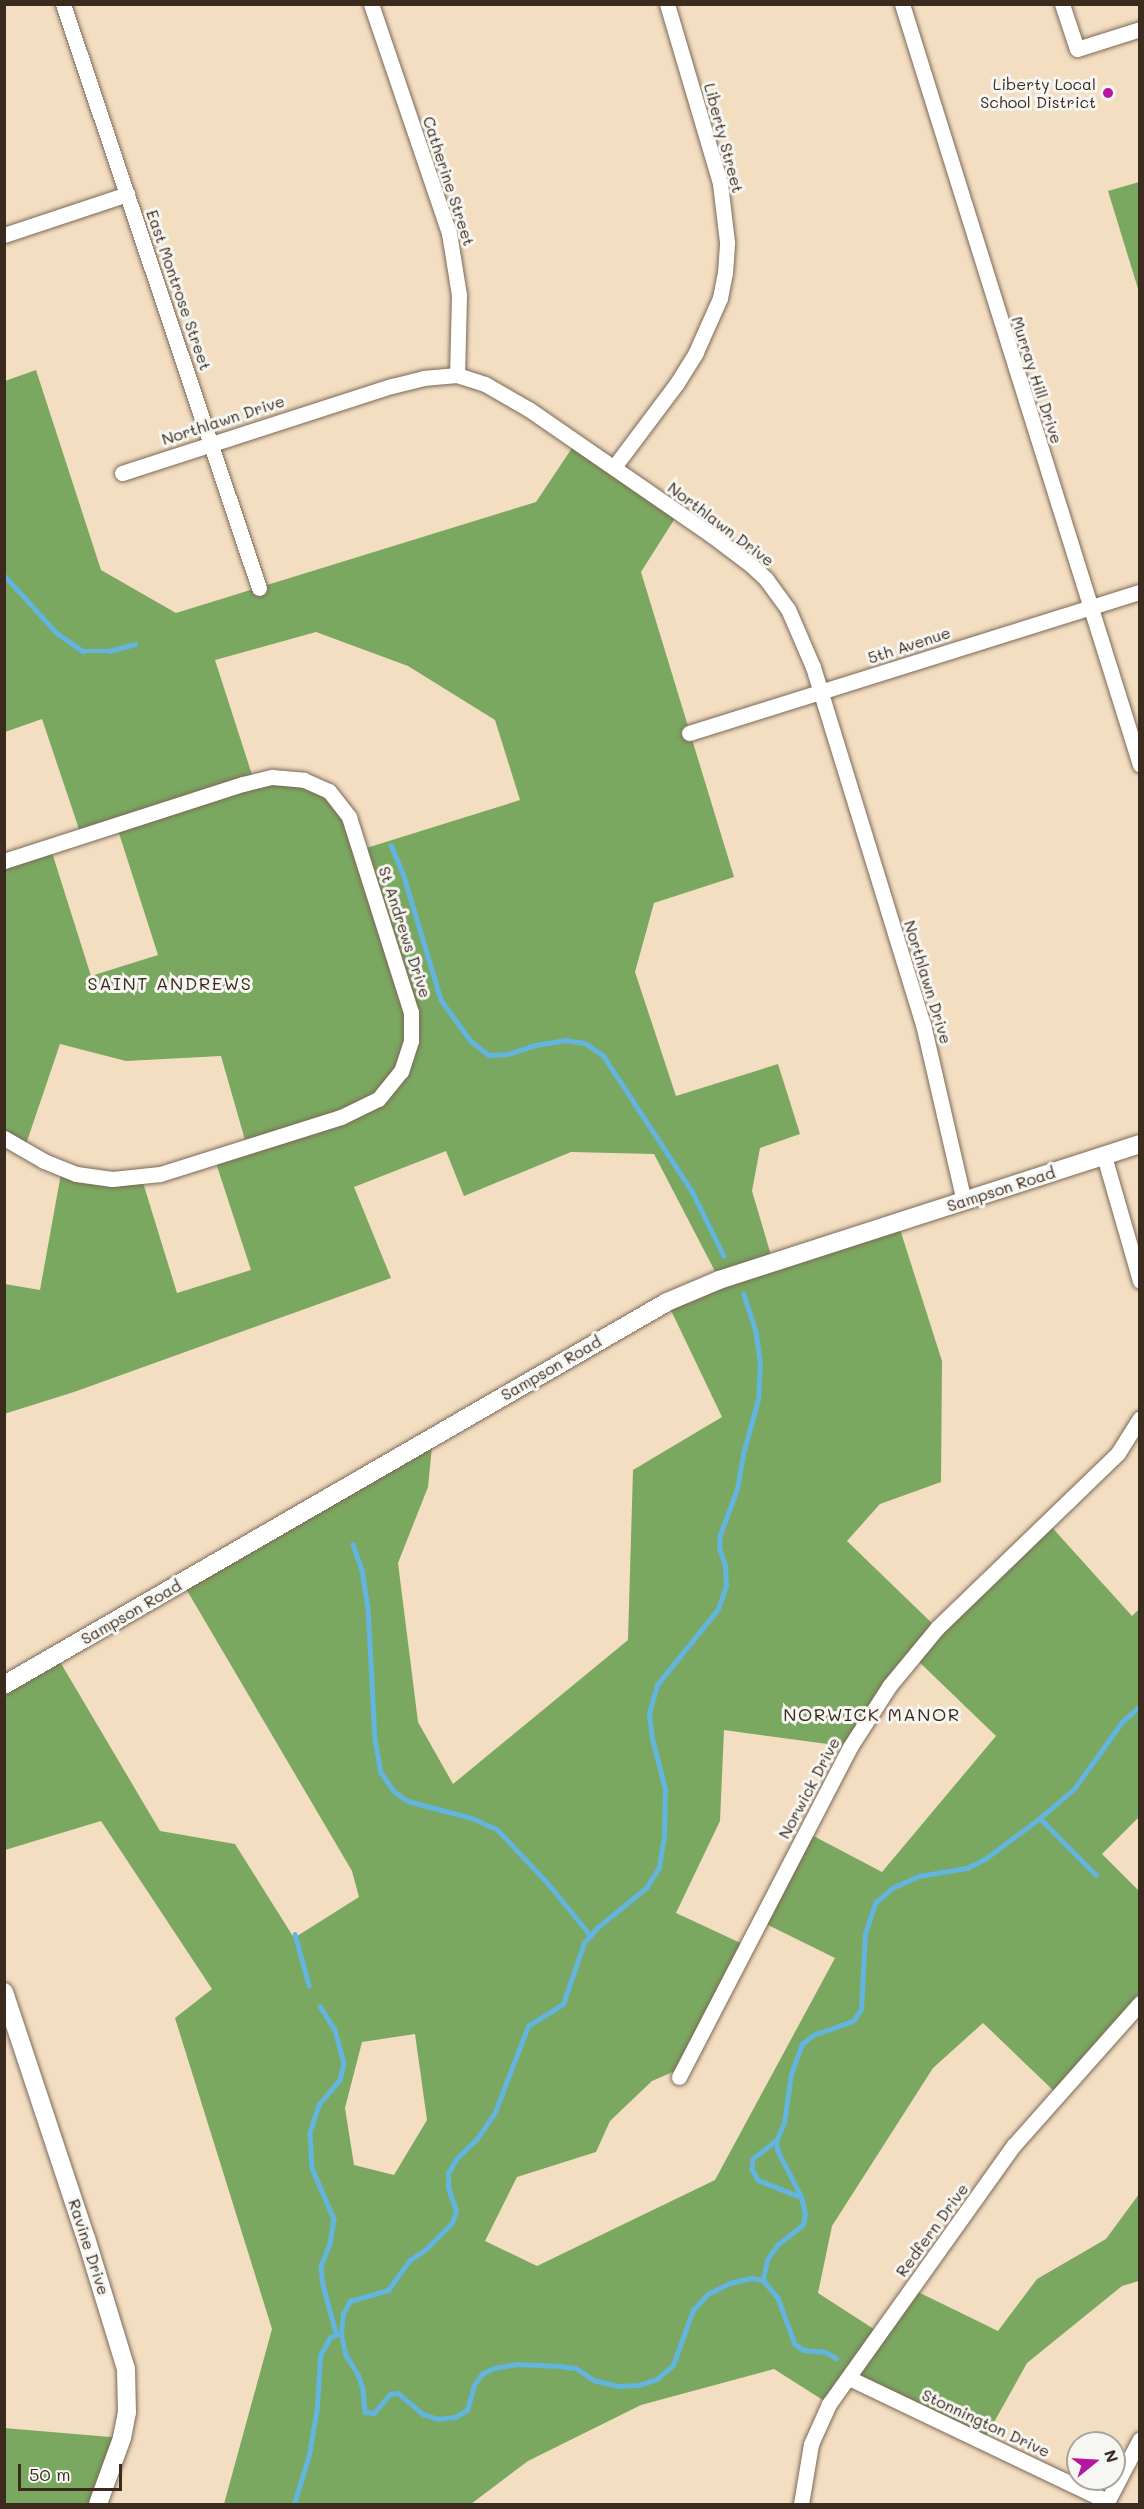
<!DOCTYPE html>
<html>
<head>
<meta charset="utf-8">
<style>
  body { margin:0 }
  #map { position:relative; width:1144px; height:2509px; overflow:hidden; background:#f3dec2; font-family:Mali,sans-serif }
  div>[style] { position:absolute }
  .forest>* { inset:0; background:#7ba860 }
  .stream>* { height:4.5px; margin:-2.25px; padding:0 2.25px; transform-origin:2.25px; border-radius:2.25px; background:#63b4de }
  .roads { filter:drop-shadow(0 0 2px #7b6957) drop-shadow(0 0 2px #7b6957) }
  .minor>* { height:15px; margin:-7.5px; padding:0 7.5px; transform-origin:7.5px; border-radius:7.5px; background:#fff }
  .tertiary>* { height:18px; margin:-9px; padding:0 9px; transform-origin:9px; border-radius:9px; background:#fff }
  .dots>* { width:16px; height:16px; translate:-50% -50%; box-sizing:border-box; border:3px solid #f6f6f2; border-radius:50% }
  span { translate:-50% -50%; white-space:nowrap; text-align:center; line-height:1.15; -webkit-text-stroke:6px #f6f6f2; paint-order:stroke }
  .poi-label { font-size:16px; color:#3b2a1e }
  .right { translate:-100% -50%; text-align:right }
  .street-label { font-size:16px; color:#3b2a1e }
  .neighbourhood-label { font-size:18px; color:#3b2a1e; letter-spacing:1.5px }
  .frame { position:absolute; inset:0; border:6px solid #3b2a1e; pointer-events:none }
  .north { position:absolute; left:1066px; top:2431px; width:60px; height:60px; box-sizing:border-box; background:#f6f6f2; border:2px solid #aba49d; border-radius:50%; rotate:72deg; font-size:16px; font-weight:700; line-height:24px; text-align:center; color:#3b2a1e }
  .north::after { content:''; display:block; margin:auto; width:21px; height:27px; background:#b5179e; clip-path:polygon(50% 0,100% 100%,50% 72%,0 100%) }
  .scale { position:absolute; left:18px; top:2464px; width:104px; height:27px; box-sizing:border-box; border:3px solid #3b2a1e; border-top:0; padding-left:8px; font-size:18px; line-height:21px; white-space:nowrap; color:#3b2a1e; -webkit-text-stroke:4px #f6f6f2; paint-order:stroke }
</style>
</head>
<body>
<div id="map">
  <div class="forest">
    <i style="clip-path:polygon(1139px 182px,1140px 182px,1139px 292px,1108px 191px)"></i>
    <i style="clip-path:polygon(evenodd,36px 370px,101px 570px,176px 613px,536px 502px,576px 442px,679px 512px,641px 572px,734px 877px,654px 903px,635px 972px,676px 1096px,778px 1064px,800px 1134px,760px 1148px,752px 1191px,773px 1262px,898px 1223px,942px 1361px,941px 1482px,880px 1504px,847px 1541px,937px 1628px,1048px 1523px,1132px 1616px,1139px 1609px,1139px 1817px,1102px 1854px,1139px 1891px,1139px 2003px,1057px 2094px,983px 2023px,933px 2068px,832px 2226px,818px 2293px,880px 2333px,912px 2289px,998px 2331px,1037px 2279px,1106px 2239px,1139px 2194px,1139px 2281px,1122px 2286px,1027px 2363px,983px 2442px,849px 2378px,829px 2404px,774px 2369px,641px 2405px,528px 2461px,471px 2504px,224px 2504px,272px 2329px,175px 2018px,212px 1989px,101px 1821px,5px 1850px,4px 1685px,56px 1655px,160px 1831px,235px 1844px,294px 1938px,359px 1897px,352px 1871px,182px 1582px,433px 1436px,428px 1487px,398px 1563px,418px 1722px,453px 1784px,628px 1640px,633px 1470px,722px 1417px,667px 1302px,719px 1279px,654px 1154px,571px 1152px,464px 1196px,446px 1151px,354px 1187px,391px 1278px,74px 1392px,4px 1414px,5px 1284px,40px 1290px,62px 1168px,141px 1176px,177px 1293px,251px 1270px,214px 1157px,247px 1147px,221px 1056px,126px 1061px,60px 1044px,24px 1150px,5px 1138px,5px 861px,50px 846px,91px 976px,158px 955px,116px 824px,81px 835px,42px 719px,5px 732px,5px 381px,36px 370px,316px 632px,408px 666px,495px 720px,520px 800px,360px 850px,329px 791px,254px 781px,215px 660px,316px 632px,36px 370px,913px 1656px,996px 1736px,882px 1872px,806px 1832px,760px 1921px,835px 1958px,715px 2180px,537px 2266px,485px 2241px,517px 2177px,596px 2152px,610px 2121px,652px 2081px,684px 2067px,747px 1946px,676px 1913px,720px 1821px,724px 1730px,850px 1747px,913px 1656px,36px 370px,415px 2034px,427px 2120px,394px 2175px,354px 2165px,345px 2108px,362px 2042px,415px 2034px)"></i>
    <i style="clip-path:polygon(4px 2428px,122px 2438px,98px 2504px,5px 2504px)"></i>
  </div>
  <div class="stream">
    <i style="left:4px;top:575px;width:79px;rotate:47.6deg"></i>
    <i style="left:57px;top:633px;width:32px;rotate:35deg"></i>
    <i style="left:83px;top:651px;width:26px"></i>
    <i style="left:109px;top:651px;width:27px;rotate:-15deg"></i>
    <i style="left:391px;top:845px;width:30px;rotate:67deg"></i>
    <i style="left:403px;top:873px;width:133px;rotate:73.3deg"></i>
    <i style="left:441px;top:1000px;width:51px;rotate:53.8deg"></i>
    <i style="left:471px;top:1041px;width:23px;rotate:38deg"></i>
    <i style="left:489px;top:1055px;width:19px;rotate:-3deg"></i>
    <i style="left:508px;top:1054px;width:28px;rotate:-18deg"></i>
    <i style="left:535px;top:1045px;width:30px;rotate:-9deg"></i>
    <i style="left:565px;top:1040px;width:20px;rotate:9deg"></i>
    <i style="left:585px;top:1043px;width:22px;rotate:34deg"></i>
    <i style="left:603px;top:1055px;width:163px;rotate:56.8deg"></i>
    <i style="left:692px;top:1191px;width:72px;rotate:63.8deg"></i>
    <i style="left:353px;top:1544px;width:28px;rotate:71deg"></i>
    <i style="left:362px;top:1570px;width:36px;rotate:81deg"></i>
    <i style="left:368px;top:1606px;width:133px;rotate:87deg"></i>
    <i style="left:375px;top:1739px;width:34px;rotate:80deg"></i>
    <i style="left:381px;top:1772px;width:23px;rotate:56deg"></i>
    <i style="left:394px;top:1791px;width:17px;rotate:36deg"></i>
    <i style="left:408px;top:1801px;width:66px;rotate:14.9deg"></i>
    <i style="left:472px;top:1818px;width:27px;rotate:24deg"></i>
    <i style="left:497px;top:1829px;width:71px;rotate:46.7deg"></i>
    <i style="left:546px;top:1881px;width:71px;rotate:50.7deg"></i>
    <i style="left:1040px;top:1818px;width:80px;rotate:45.5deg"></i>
    <i style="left:295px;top:1934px;width:53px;rotate:74.6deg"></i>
    <i style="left:320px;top:2006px;width:28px;rotate:58deg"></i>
    <i style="left:335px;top:2030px;width:34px;rotate:75deg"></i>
    <i style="left:344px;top:2063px;width:17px;rotate:103deg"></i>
    <i style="left:340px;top:2080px;width:33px;rotate:130deg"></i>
    <i style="left:319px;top:2105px;width:29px;rotate:108deg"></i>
    <i style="left:310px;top:2133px;width:35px;rotate:87deg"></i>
    <i style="left:312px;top:2168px;width:56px;rotate:66.7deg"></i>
    <i style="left:334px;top:2219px;width:25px;rotate:99deg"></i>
    <i style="left:330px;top:2244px;width:24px;rotate:112deg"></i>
    <i style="left:321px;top:2266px;width:19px;rotate:84deg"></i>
    <i style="left:323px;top:2285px;width:50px;rotate:74.8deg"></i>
    <i style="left:776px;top:2141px;width:29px;rotate:142deg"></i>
    <i style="left:753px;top:2159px;width:10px;rotate:96deg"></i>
    <i style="left:752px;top:2169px;width:13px;rotate:61deg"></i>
    <i style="left:758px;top:2180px;width:46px;rotate:21.6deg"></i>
    <i style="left:763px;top:2280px;width:20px;rotate:-79deg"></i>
    <i style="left:767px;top:2260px;width:18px;rotate:-56deg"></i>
    <i style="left:777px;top:2245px;width:33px;rotate:-38deg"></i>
    <i style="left:803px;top:2225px;width:11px;rotate:-80deg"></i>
    <i style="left:805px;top:2214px;width:17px;rotate:-103deg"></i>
    <i style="left:801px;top:2197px;width:53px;rotate:-117.1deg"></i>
    <i style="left:777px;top:2150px;width:9px;rotate:-96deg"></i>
    <i style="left:776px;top:2141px;width:20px;rotate:-66deg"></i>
    <i style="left:784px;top:2123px;width:49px;rotate:-81.9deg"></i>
    <i style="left:791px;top:2074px;width:32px;rotate:-70deg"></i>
    <i style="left:802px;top:2044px;width:14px;rotate:-39deg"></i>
    <i style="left:813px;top:2035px;width:42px;rotate:-19.3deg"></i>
    <i style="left:853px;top:2021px;width:14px;rotate:-56deg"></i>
    <i style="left:861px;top:2009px;width:75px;rotate:-86.9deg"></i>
    <i style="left:865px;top:1934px;width:33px;rotate:-72deg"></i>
    <i style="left:875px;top:1903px;width:23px;rotate:-41deg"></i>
    <i style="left:892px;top:1888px;width:30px;rotate:-24deg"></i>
    <i style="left:919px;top:1876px;width:49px;rotate:-9.5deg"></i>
    <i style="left:967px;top:1868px;width:20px;rotate:-27deg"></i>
    <i style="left:985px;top:1859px;width:69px;rotate:-36.7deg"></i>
    <i style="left:1040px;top:1818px;width:45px;rotate:-40.5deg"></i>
    <i style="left:1074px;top:1789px;width:82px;rotate:-54.4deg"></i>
    <i style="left:1122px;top:1722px;width:24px;rotate:-42deg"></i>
    <i style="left:341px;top:2333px;width:23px;rotate:77deg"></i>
    <i style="left:346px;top:2355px;width:22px;rotate:58deg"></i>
    <i style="left:358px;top:2374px;width:16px;rotate:72deg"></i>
    <i style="left:363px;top:2389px;width:23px;rotate:85deg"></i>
    <i style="left:365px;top:2412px;width:9px;rotate:6deg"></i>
    <i style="left:374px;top:2413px;width:25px;rotate:-50deg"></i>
    <i style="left:390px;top:2394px;width:8px;rotate:-7deg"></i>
    <i style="left:398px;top:2393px;width:33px;rotate:40deg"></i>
    <i style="left:423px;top:2414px;width:16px;rotate:18deg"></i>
    <i style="left:438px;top:2419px;width:17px;rotate:-7deg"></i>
    <i style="left:455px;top:2417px;width:14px;rotate:-30deg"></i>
    <i style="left:467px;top:2410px;width:26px;rotate:-74deg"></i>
    <i style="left:474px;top:2385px;width:14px;rotate:-54deg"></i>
    <i style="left:482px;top:2374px;width:13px;rotate:-27deg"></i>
    <i style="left:494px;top:2368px;width:23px;rotate:-10deg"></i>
    <i style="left:517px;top:2364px;width:44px;rotate:2.6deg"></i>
    <i style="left:561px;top:2366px;width:15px;rotate:8deg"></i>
    <i style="left:576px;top:2368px;width:22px;rotate:34deg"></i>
    <i style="left:594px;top:2380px;width:25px;rotate:14deg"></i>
    <i style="left:618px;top:2386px;width:21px;rotate:-3deg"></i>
    <i style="left:639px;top:2385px;width:19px;rotate:-18deg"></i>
    <i style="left:657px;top:2379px;width:21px;rotate:-41deg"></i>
    <i style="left:673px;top:2365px;width:59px;rotate:-70deg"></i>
    <i style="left:693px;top:2310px;width:22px;rotate:-47deg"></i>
    <i style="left:708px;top:2294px;width:25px;rotate:-27deg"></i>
    <i style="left:730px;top:2283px;width:22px;rotate:-13deg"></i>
    <i style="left:751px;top:2278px;width:12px;rotate:9deg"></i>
    <i style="left:763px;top:2280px;width:23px;rotate:50deg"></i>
    <i style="left:778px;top:2298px;width:49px;rotate:69.7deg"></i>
    <i style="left:795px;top:2344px;width:11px;rotate:34deg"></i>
    <i style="left:804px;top:2350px;width:22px;rotate:5deg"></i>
    <i style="left:826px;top:2352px;width:12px;rotate:31deg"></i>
    <i style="left:294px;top:2504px;width:51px;rotate:-73deg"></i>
    <i style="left:309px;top:2455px;width:49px;rotate:-80.5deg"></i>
    <i style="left:317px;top:2407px;width:51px;rotate:-86.6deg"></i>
    <i style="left:320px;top:2356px;width:21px;rotate:-62deg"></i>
    <i style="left:330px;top:2337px;width:12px;rotate:-20deg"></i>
    <i style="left:341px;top:2333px;width:19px;rotate:-84deg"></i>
    <i style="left:343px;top:2314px;width:15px;rotate:-62deg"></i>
    <i style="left:350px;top:2301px;width:40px;rotate:-16deg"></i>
    <i style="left:388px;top:2290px;width:37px;rotate:-54deg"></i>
    <i style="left:410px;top:2260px;width:18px;rotate:-34deg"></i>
    <i style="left:425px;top:2250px;width:38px;rotate:-45deg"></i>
    <i style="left:452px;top:2223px;width:13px;rotate:-72deg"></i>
    <i style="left:456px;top:2211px;width:24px;rotate:-109deg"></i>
    <i style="left:448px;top:2188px;width:15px;rotate:-90deg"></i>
    <i style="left:448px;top:2173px;width:17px;rotate:-59deg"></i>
    <i style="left:457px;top:2158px;width:28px;rotate:-44deg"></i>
    <i style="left:477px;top:2139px;width:32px;rotate:-56deg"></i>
    <i style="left:495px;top:2112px;width:92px;rotate:-69deg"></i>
    <i style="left:528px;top:2026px;width:41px;rotate:-32.2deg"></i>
    <i style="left:563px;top:2004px;width:65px;rotate:-71deg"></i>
    <i style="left:584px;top:1943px;width:21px;rotate:-49deg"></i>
    <i style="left:598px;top:1927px;width:62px;rotate:-39.1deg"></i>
    <i style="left:646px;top:1888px;width:25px;rotate:-58deg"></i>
    <i style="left:659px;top:1867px;width:30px;rotate:-81deg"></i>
    <i style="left:664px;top:1837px;width:48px;rotate:-88.8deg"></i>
    <i style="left:665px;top:1789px;width:52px;rotate:-104.6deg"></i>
    <i style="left:652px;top:1739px;width:26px;rotate:-97deg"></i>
    <i style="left:649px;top:1713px;width:29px;rotate:-74deg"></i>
    <i style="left:657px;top:1685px;width:97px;rotate:-51.2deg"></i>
    <i style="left:718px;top:1609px;width:24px;rotate:-71deg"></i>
    <i style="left:726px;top:1586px;width:20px;rotate:-93deg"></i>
    <i style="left:725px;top:1566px;width:19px;rotate:-108deg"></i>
    <i style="left:719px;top:1548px;width:13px;rotate:-86deg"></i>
    <i style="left:720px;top:1535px;width:49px;rotate:-69.7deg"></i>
    <i style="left:737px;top:1489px;width:36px;rotate:-80deg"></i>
    <i style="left:743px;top:1454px;width:57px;rotate:-74.7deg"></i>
    <i style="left:758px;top:1399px;width:35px;rotate:-87deg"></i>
    <i style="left:760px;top:1364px;width:34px;rotate:-98deg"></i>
    <i style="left:755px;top:1330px;width:38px;rotate:-108deg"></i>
  </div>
  <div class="roads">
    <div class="minor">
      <i style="left:63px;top:4px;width:616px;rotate:71.45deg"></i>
      <i style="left:371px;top:4px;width:242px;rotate:71.2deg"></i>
      <i style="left:449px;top:233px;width:63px;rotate:80.8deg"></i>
      <i style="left:459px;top:295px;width:80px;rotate:91.4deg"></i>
      <i style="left:902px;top:4px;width:797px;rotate:72.63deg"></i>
      <i style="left:1062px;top:4px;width:47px;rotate:71.6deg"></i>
      <i style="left:1077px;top:49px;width:66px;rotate:-17.6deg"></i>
      <i style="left:4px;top:235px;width:130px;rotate:-18.4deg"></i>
      <i style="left:614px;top:467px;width:105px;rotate:-53.1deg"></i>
      <i style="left:677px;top:383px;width:36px;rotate:-58deg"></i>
      <i style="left:696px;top:352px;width:59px;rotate:-66deg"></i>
      <i style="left:720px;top:298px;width:25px;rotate:-79deg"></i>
      <i style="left:725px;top:273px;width:31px;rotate:-86deg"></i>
      <i style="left:727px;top:242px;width:59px;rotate:-96.8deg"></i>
      <i style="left:720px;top:183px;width:187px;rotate:-106.5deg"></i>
      <i style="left:122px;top:473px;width:284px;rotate:-17.9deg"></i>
      <i style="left:392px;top:386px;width:32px;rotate:-14deg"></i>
      <i style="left:423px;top:378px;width:34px;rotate:-5deg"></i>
      <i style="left:457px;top:375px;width:29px;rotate:18deg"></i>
      <i style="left:485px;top:384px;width:52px;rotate:30deg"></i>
      <i style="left:530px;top:410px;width:219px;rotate:34.6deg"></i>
      <i style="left:710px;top:534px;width:51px;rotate:37.1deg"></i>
      <i style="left:751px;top:565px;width:21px;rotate:43deg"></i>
      <i style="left:766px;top:579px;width:37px;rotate:54deg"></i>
      <i style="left:788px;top:609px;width:63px;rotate:66.7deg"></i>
      <i style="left:813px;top:667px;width:374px;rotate:72.9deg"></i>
      <i style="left:923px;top:1024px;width:182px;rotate:77deg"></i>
      <i style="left:689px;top:733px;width:473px;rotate:-17.4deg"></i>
      <i style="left:4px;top:861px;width:251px;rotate:-17.9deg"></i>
      <i style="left:243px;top:784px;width:30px;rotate:-14deg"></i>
      <i style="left:272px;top:777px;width:32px;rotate:5deg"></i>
      <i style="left:304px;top:780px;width:27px;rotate:24deg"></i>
      <i style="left:329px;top:791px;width:33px;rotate:52deg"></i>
      <i style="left:349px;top:817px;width:205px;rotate:72.4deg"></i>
      <i style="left:411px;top:1012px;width:29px;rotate:90deg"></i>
      <i style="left:411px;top:1041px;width:32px;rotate:108deg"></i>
      <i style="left:401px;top:1071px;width:36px;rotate:129deg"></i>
      <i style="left:378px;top:1099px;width:41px;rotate:154.1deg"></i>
      <i style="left:341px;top:1117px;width:190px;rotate:162.5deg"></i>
      <i style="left:160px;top:1174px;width:48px;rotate:174.1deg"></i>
      <i style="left:112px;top:1179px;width:36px;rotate:-172deg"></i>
      <i style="left:76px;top:1174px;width:35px;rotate:-158deg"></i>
      <i style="left:44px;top:1161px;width:46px;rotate:-150.1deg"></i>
      <i style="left:1104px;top:1156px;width:130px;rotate:73.9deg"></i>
      <i style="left:679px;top:2077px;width:372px;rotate:-62.6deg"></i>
      <i style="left:850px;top:1747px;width:74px;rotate:-57.2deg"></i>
      <i style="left:890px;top:1685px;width:74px;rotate:-50.5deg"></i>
      <i style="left:937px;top:1628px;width:252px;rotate:-44deg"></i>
      <i style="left:1118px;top:1453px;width:41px;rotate:-57.8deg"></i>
      <i style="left:849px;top:2378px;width:286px;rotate:25.5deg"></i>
      <i style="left:801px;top:2504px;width:61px;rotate:-80.5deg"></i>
      <i style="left:811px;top:2444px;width:44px;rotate:-65.8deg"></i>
      <i style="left:829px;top:2404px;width:318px;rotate:-54.5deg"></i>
      <i style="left:1014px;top:2145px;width:190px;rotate:-48.4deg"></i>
      <i style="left:1106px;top:2504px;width:73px;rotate:-62.4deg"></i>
    </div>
    <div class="tertiary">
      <i style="left:4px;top:1685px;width:766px;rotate:-30.01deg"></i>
      <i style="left:667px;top:1302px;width:56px;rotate:-22.9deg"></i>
      <i style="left:719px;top:1280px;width:442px;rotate:-17.9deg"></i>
      <i style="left:4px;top:1992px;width:259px;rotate:71.6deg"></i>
      <i style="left:86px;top:2238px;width:137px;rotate:73deg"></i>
      <i style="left:126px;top:2369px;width:43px;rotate:88.7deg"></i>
      <i style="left:127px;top:2412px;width:26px;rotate:101deg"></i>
      <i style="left:122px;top:2438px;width:70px;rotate:110deg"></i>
    </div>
  </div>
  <div class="dots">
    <i style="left:1108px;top:93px;background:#b5179e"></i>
  </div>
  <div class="poi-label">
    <span class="right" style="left:1096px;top:93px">Liberty Local<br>School District</span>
  </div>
  <div class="street-label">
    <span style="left:724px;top:138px;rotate:75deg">Liberty Street</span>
    <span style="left:449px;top:181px;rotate:72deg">Catherine Street</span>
    <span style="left:179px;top:290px;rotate:71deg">East Montrose Street</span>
    <span style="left:1037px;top:380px;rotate:72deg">Murray Hill Drive</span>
    <span style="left:223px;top:420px;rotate:-18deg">Northlawn Drive</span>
    <span style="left:721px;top:524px;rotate:37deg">Northlawn Drive</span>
    <span style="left:909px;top:645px;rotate:-18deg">5th Avenue</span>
    <span style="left:405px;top:932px;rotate:72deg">St Andrews Drive</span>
    <span style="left:928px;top:982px;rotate:73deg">Northlawn Drive</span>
    <span style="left:1001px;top:1189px;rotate:-18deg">Sampson Road</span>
    <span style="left:551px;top:1368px;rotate:-30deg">Sampson Road</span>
    <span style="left:131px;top:1612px;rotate:-30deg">Sampson Road</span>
    <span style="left:809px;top:1788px;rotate:-62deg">Norwick Drive</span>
    <span style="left:932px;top:2230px;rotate:-54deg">Redfern Drive</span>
    <span style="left:89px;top:2247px;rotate:72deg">Ravine Drive</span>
    <span style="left:986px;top:2423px;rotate:25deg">Stonnington Drive</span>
  </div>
  <div class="neighbourhood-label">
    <span style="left:170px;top:983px">SAINT ANDREWS</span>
    <span style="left:872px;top:1714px">NORWICK MANOR</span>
  </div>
  <div class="frame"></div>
  <div class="north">N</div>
  <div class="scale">50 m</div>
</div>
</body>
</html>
